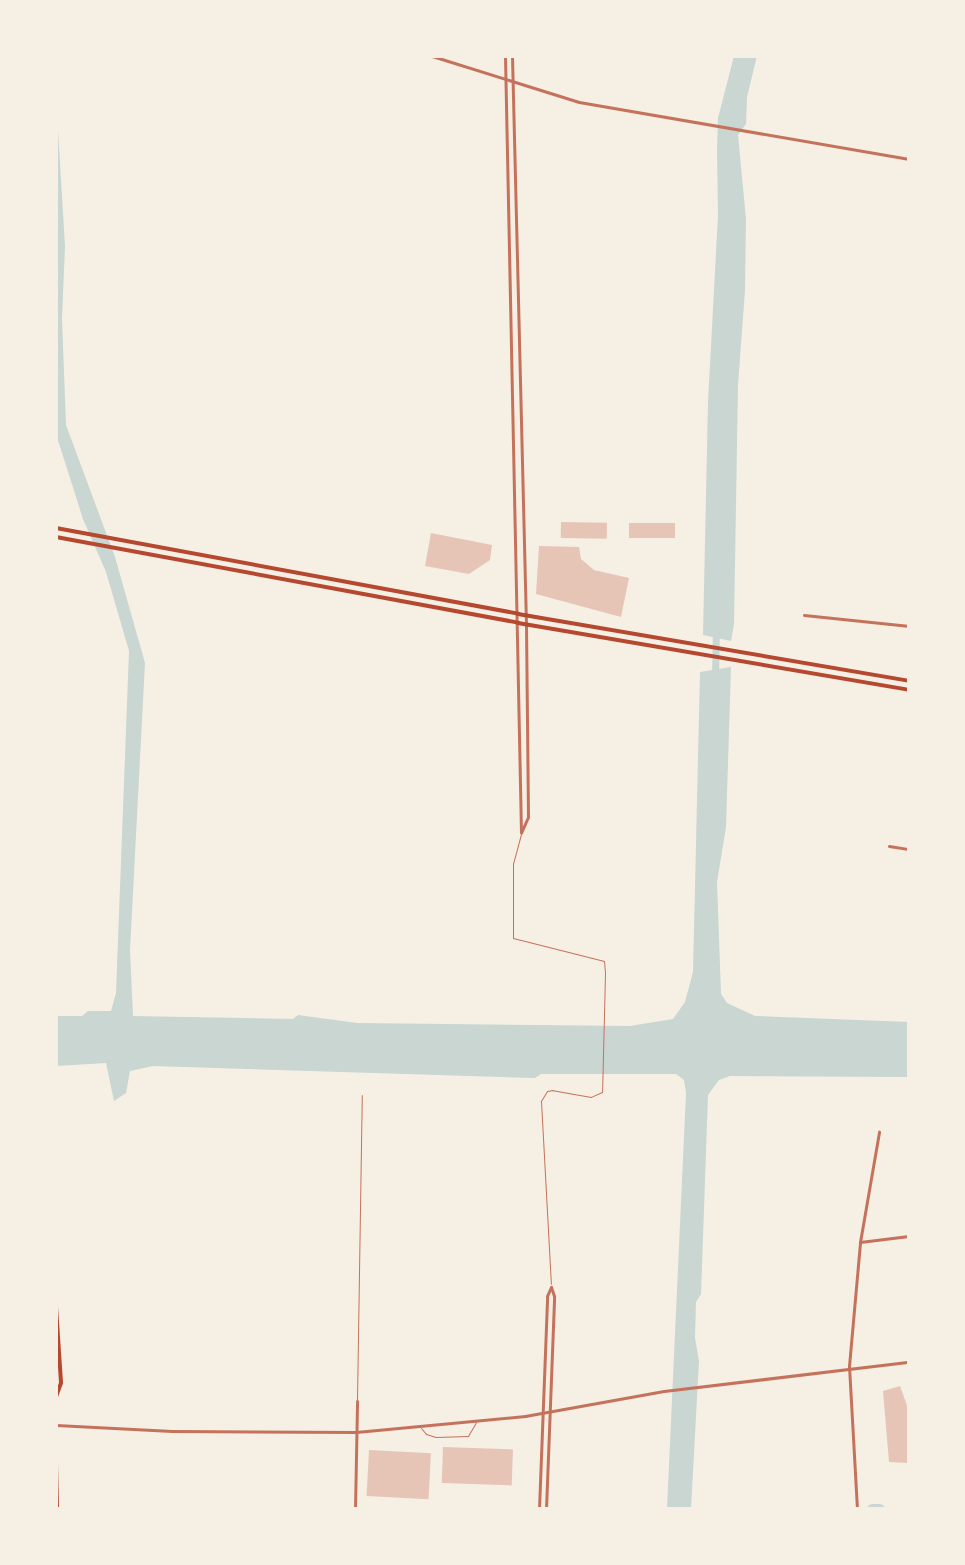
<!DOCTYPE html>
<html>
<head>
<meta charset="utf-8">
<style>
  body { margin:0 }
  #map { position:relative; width:965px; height:1565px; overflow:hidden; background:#f6efe4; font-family:"Alegreya Sans",sans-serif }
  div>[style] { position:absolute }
  .water>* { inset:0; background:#c9d6d2 }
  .canal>* { height:7px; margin:-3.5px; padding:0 3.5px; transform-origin:3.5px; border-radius:3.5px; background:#c9d6d2 }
  .river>* { height:11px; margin:-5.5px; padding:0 5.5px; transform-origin:5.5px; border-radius:5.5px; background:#c9d6d2 }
  .building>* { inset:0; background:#e6c5b7; transform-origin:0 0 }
  .service>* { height:1px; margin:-0.5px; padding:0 0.5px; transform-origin:0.5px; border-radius:0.5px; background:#c5725c }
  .minor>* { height:3px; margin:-1.5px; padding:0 1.5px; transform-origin:1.5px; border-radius:1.5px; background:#c5725c }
  .tertiary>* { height:3px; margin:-1.5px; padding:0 1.5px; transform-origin:1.5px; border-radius:1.5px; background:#c5725c }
  .secondary>* { height:4px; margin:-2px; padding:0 2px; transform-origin:2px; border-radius:2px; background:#b5482f }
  span { translate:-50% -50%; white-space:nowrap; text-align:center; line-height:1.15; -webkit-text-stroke:6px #f6efe4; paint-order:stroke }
  .frame { position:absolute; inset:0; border:58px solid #f6efe4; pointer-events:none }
</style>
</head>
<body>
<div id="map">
  <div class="water">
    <i style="clip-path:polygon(734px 56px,757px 56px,747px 97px,746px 124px,738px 135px,746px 219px,745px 290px,738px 385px,734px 624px,731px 641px,703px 635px,708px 402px,718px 215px,717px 149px,718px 118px)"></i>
    <i style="clip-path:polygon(56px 96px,65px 246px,62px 319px,66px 425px,115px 557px,145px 663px,130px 950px,133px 1016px,293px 1019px,298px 1015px,357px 1023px,630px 1026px,673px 1019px,685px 1002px,693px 972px,700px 672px,731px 667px,726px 827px,717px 882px,721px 994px,727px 1003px,755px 1016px,909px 1022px,909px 1077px,730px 1076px,719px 1080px,708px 1095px,701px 1294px,696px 1302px,695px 1338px,699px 1361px,691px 1509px,667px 1509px,686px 1093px,684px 1080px,676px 1074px,541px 1074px,535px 1078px,153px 1066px,130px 1071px,126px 1093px,114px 1101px,106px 1063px,56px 1066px,56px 1016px,82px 1016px,88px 1011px,111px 1011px,116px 993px,129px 651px,106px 572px,83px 519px,56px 434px)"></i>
  </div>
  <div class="canal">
    <i style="left:715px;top:676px;width:47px;rotate:-88.8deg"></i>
  </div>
  <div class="river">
    <i style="left:872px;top:1509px;width:7px"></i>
  </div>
  <div class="building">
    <i style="left:561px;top:522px;width:46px;height:16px;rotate:1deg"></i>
    <i style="left:629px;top:523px;width:46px;height:15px"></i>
    <i style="clip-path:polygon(431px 533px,492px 545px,490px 560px,469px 574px,425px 566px)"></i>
    <i style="clip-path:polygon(539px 546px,579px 547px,581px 559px,594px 570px,629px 578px,621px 617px,536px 594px)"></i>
    <i style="clip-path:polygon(900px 1386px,909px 1411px,909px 1463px,889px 1462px,883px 1391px)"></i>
    <i style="left:443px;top:1447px;width:70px;height:36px;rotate:2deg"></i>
    <i style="left:369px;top:1450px;width:62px;height:46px;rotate:3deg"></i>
  </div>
  <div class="service">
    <i style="left:521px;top:834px;width:30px;rotate:105deg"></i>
    <i style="left:513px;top:863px;width:75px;rotate:90deg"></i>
    <i style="left:513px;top:938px;width:94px;rotate:14.2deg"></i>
    <i style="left:604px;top:961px;width:12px;rotate:85deg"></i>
    <i style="left:605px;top:973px;width:119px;rotate:91.4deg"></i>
    <i style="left:602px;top:1092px;width:12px;rotate:156deg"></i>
    <i style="left:591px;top:1097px;width:39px;rotate:-170deg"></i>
    <i style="left:553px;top:1090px;width:6px;rotate:171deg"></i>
    <i style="left:547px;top:1091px;width:12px;rotate:121deg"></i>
    <i style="left:541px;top:1101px;width:183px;rotate:86.9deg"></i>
    <i style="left:357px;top:1400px;width:305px;rotate:-89.1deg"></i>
    <i style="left:421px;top:1428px;width:8px;rotate:50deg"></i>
    <i style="left:426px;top:1434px;width:10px;rotate:17deg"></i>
    <i style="left:436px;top:1437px;width:32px;rotate:-2deg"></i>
    <i style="left:468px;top:1436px;width:16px;rotate:-60deg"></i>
  </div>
  <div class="minor">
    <i style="left:804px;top:615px;width:106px;rotate:6deg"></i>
    <i style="left:889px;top:846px;width:20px;rotate:9deg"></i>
    <i style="left:860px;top:1242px;width:49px;rotate:-7deg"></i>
    <i style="left:355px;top:1509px;width:108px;rotate:-88.9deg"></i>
    <i style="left:539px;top:1509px;width:213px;rotate:-87.8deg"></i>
    <i style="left:547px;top:1296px;width:10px;rotate:-66deg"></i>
    <i style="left:546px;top:1509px;width:213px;rotate:-87.8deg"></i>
    <i style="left:554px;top:1296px;width:9px;rotate:-108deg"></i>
    <i style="left:857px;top:1509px;width:143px;rotate:-93.2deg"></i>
    <i style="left:849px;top:1366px;width:124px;rotate:-84.9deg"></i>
    <i style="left:860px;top:1242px;width:112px;rotate:-80.2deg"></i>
  </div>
  <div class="tertiary">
    <i style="left:432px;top:56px;width:154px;rotate:17.4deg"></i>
    <i style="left:579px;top:102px;width:335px;rotate:9.8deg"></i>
    <i style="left:505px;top:56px;width:776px;rotate:88.82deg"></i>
    <i style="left:512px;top:56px;width:569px;rotate:88.59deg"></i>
    <i style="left:526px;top:625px;width:192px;rotate:89.4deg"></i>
    <i style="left:528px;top:817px;width:17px;rotate:114deg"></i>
    <i style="left:56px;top:1425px;width:116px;rotate:3deg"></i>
    <i style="left:172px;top:1431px;width:184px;rotate:0.3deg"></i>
    <i style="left:356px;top:1432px;width:170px;rotate:-5.4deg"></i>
    <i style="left:525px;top:1416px;width:141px;rotate:-10.2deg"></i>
    <i style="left:664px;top:1391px;width:247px;rotate:-6.8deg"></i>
  </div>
  <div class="secondary">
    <i style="left:56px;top:528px;width:470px;rotate:10.5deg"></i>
    <i style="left:518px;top:614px;width:397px;rotate:9.7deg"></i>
    <i style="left:56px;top:537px;width:470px;rotate:10.5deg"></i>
    <i style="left:518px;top:623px;width:397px;rotate:9.7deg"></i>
    <i style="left:56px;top:1307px;width:76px;rotate:86.2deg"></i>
    <i style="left:61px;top:1383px;width:15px;rotate:110deg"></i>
    <i style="left:56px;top:1464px;width:45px;rotate:88.7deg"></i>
  </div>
  <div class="frame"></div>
</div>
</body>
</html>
